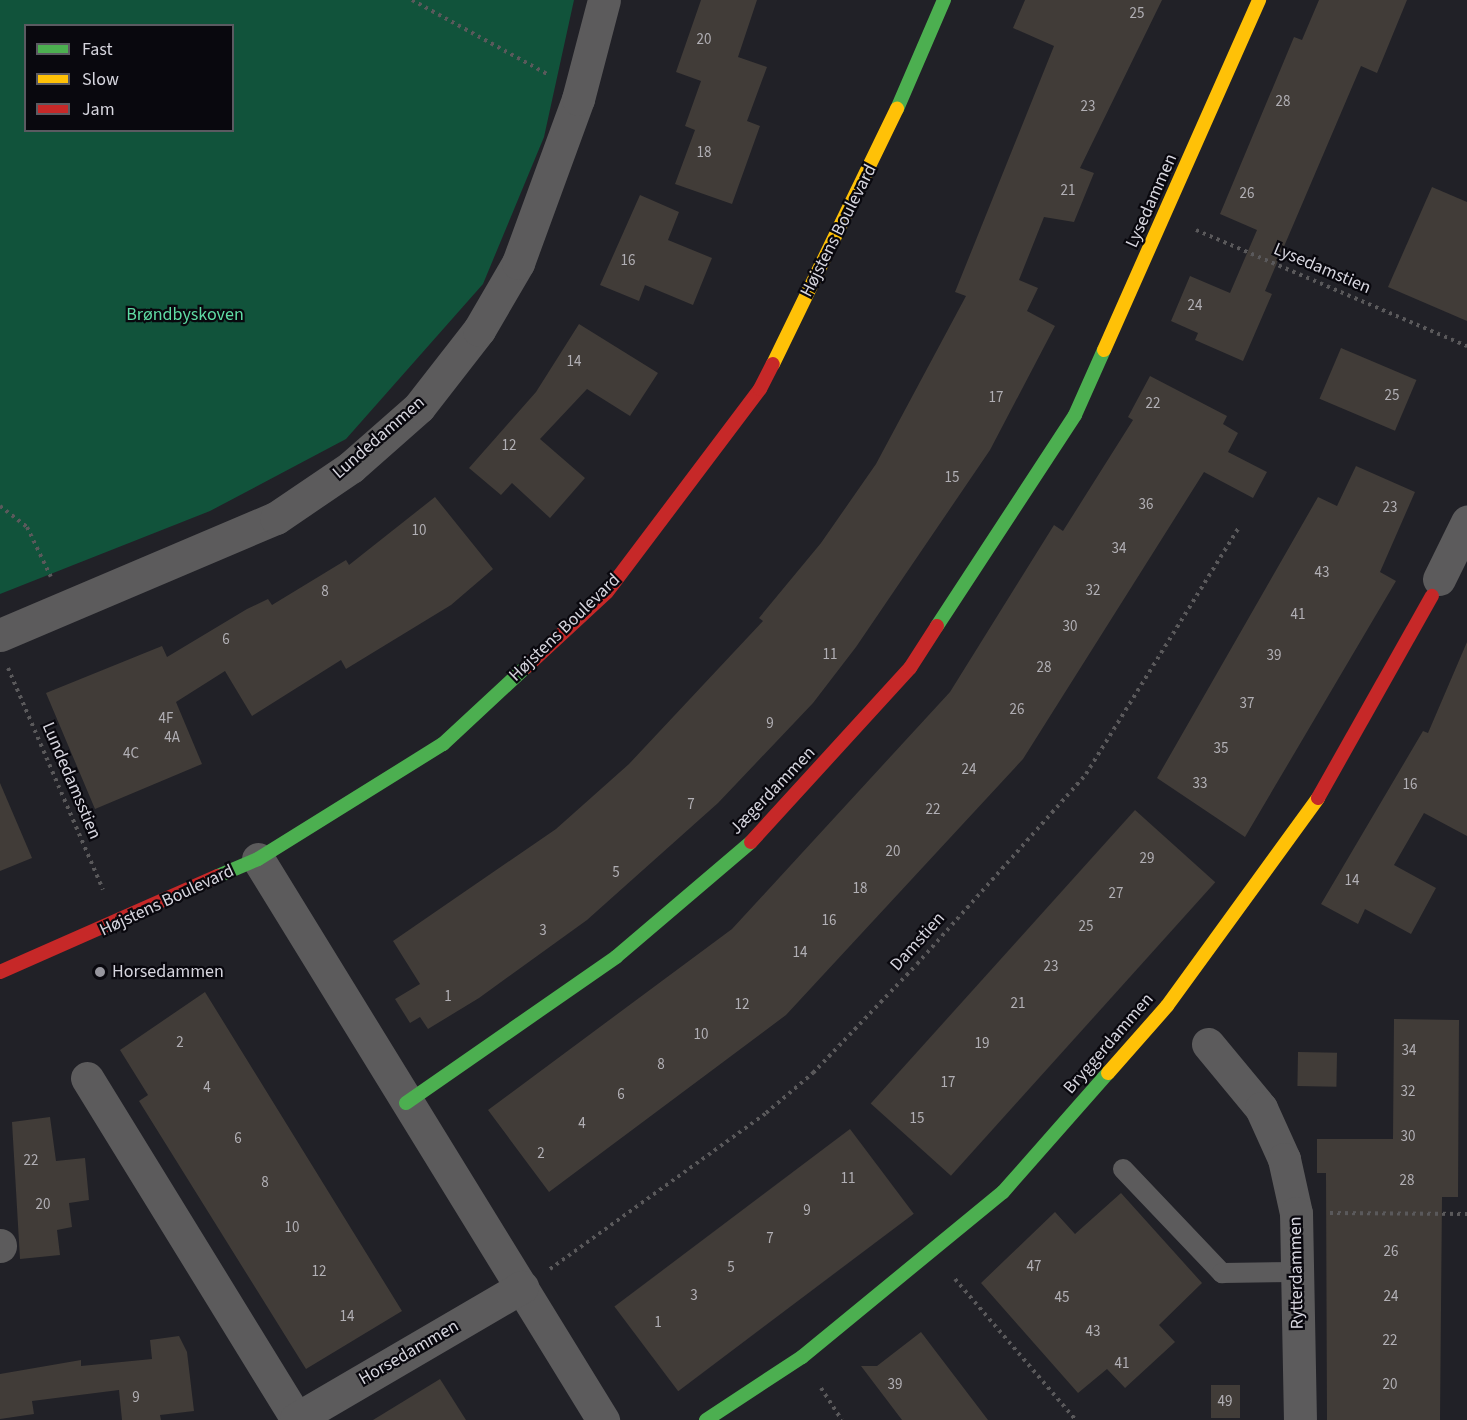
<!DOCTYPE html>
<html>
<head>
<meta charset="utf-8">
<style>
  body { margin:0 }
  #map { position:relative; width:1467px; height:1420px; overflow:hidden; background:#212127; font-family:"Source Sans 3",sans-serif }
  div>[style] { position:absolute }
  .forest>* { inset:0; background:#11533b }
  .building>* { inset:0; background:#413c38; transform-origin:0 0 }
  .path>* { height:4px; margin-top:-2px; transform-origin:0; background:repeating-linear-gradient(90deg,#5a595b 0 3px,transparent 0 7.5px) }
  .lane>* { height:20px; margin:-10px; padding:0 10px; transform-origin:10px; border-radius:10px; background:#5c5b5c }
  .street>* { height:33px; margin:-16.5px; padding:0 16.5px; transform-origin:16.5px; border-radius:16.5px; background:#5c5b5c }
  .fast>* { height:14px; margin:-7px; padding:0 7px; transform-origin:7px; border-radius:7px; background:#4caf50 }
  .slow>* { height:14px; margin:-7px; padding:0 7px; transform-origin:7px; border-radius:7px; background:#ffc107 }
  .jam>* { height:14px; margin:-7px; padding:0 7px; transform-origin:7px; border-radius:7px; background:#c62828 }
  .dots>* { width:16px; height:16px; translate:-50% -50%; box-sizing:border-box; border:3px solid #09080e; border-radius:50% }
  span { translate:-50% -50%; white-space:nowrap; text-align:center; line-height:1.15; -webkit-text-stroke:4.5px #09080e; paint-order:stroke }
  .number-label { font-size:15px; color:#b1afb4 }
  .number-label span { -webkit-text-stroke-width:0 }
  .street-label { font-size:18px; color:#d6d5de }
  .park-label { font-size:18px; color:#5fdba4 }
  .poi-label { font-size:18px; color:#d6d5de }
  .left { translate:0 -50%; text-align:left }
  .legend { position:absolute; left:24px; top:24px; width:210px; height:108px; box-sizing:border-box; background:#09080e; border:2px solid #5b5a61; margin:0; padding:8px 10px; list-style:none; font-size:18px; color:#d6d5de }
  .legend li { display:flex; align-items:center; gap:12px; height:30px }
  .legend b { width:30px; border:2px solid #5b5a61 }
</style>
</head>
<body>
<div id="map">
  <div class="forest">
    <i style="clip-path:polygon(evenodd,0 0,574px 0,544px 137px,483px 284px,346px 439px,210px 511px,0 594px,0 0,26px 26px,232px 26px,232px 130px,26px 130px,26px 26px)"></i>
  </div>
  <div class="building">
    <i style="clip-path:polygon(701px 0,757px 0,738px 57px,767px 67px,747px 121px,760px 126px,732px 204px,675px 184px,695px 130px,685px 126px,701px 81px,676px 72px)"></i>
    <i style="clip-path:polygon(1025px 0,1162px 0,1080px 168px,1094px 173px,1074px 222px,1044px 217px,1019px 280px,1038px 288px,1027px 311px,1055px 326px,990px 450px,856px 647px,813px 703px,718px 803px,587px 920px,479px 998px,428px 1029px,420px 1017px,410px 1023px,395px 999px,420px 984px,393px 941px,556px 829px,629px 764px,763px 621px,759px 618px,821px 543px,876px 464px,966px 296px,955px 292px,1054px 46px,1013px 28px)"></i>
    <i style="clip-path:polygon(1319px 0,1407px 0,1377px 73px,1361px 66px,1265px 291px,1272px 294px,1243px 361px,1195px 340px,1198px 333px,1171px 321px,1190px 276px,1230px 293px,1257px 230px,1220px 214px,1294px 37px,1302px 40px)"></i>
    <i style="clip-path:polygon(1432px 187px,1467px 202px,1467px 321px,1388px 287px)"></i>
    <i style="clip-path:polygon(640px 195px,679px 212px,668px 240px,712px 258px,693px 305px,645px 285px,639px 301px,600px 285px)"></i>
    <i style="clip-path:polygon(579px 324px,658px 373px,630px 416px,587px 389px,540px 439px,585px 478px,550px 518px,512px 483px,501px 495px,469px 468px,536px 392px)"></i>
    <i style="left:1341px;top:348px;width:82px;height:55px;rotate:23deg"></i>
    <i style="clip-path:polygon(1150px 376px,1227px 416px,1223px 424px,1238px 433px,1228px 452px,1267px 472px,1253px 498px,1204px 472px,1023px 759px,786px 1015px,549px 1192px,488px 1110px,732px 929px,950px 692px,1054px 525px,1063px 531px,1133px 420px,1128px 417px)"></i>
    <i style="clip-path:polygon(1356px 466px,1415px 492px,1380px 572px,1396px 581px,1245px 837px,1157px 778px,1318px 497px,1337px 506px)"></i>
    <i style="clip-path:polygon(435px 497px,493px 569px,451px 605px,346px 669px,341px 660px,252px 716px,225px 671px,176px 702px,202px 764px,95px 809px,46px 693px,162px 646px,167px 657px,247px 609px,268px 599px,272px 605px,346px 560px,349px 565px)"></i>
    <i style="clip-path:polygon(1467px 642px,1467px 836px,1424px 813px,1394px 865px,1436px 888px,1411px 934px,1365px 909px,1358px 924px,1321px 904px,1423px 731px,1428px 733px)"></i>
    <i style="clip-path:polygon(0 783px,32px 858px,0 871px)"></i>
    <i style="left:1135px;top:810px;width:108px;height:395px;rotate:42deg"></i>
    <i style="clip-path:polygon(205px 992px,402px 1311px,306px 1369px,139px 1101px,148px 1095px,120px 1050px)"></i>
    <i style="clip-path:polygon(1394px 1019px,1459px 1020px,1458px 1197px,1442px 1197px,1440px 1420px,1327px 1420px,1326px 1173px,1317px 1173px,1317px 1139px,1393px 1139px)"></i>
    <i style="left:1298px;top:1052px;width:39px;height:34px;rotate:1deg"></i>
    <i style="clip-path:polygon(50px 1117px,56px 1161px,85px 1158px,89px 1200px,69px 1203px,72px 1227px,57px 1230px,60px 1255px,20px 1259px,12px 1122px)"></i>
    <i style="left:850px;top:1129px;width:106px;height:295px;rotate:53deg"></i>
    <i style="clip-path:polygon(1121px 1193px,1202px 1283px,1159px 1325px,1175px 1342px,1125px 1388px,1107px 1369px,1078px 1393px,981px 1283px,1055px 1212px,1075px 1234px)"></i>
    <i style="clip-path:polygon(921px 1332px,988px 1420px,902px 1420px,861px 1366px,877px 1366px)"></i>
    <i style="clip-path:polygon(179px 1336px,187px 1352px,194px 1411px,160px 1415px,161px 1420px,122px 1420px,119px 1390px,32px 1401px,34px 1414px,0 1419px,0 1374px,81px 1360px,81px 1366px,152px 1359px,150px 1340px)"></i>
    <i style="clip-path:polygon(440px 1379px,466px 1420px,373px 1420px)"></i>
    <i style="left:1211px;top:1385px;width:29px;height:33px"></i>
  </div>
  <div class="path">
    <i style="left:412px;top:0;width:154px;rotate:28.7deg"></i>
    <i style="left:1196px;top:230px;width:295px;rotate:23.2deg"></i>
    <i style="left:0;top:506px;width:34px;rotate:38deg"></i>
    <i style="left:27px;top:527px;width:55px;rotate:64.4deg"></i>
    <i style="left:8px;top:668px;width:241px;rotate:66.8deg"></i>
    <i style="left:1330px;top:1213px;width:137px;rotate:0.4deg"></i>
    <i style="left:550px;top:1269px;width:266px;rotate:-35.8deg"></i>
    <i style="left:766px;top:1113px;width:62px;rotate:-40.4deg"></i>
    <i style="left:813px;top:1073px;width:151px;rotate:-46.3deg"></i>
    <i style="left:917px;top:964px;width:254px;rotate:-48.3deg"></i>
    <i style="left:1086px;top:774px;width:292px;rotate:-58.2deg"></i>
    <i style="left:955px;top:1279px;width:186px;rotate:49.4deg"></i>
    <i style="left:821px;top:1388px;width:38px;rotate:57deg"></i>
  </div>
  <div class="lane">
    <i style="left:1123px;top:1169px;width:144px;rotate:46.4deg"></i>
    <i style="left:1222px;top:1273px;width:75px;rotate:-0.8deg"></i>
  </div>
  <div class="street">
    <i style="left:1439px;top:579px;width:64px;rotate:-63.8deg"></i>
    <i style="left:0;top:635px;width:300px;rotate:-23deg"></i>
    <i style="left:276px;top:518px;width:91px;rotate:-34.2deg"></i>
    <i style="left:351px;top:467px;width:91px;rotate:-41.4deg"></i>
    <i style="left:419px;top:407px;width:98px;rotate:-52.1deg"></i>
    <i style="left:479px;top:330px;width:78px;rotate:-59.8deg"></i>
    <i style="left:518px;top:263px;width:175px;rotate:-69.9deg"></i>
    <i style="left:578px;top:99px;width:102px;rotate:-75.3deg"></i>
    <i style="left:258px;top:859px;width:659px;rotate:58.41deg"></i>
    <i style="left:1208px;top:1044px;width:83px;rotate:50.4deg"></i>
    <i style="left:1261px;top:1108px;width:56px;rotate:65.7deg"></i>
    <i style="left:1284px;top:1159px;width:55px;rotate:77.5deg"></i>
    <i style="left:1296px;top:1213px;width:207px;rotate:88.9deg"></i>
    <i style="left:87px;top:1078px;width:401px;rotate:58.4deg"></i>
    <i style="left:0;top:1245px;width:1px;rotate:90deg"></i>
    <i style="left:296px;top:1419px;width:262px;rotate:-30.3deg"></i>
  </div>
  <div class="fast">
    <i style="left:897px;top:109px;width:119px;rotate:-66.7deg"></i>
    <i style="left:937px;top:626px;width:252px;rotate:-56.8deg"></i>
    <i style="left:1075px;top:415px;width:71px;rotate:-66deg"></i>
    <i style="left:218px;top:876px;width:43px;rotate:-23deg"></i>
    <i style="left:258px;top:859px;width:218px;rotate:-31.9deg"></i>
    <i style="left:443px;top:744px;width:113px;rotate:-42.9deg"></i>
    <i style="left:406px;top:1103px;width:256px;rotate:-34.8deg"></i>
    <i style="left:616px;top:957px;width:177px;rotate:-40.4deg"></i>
    <i style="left:706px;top:1420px;width:115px;rotate:-33.3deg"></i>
    <i style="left:802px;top:1357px;width:260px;rotate:-39.4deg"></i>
    <i style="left:1003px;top:1192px;width:159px;rotate:-48.6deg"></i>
  </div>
  <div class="slow">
    <i style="left:1104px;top:350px;width:383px;rotate:-66.1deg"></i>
    <i style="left:773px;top:364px;width:284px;rotate:-64.1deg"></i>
    <i style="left:1108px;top:1073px;width:89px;rotate:-48.6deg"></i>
    <i style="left:1167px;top:1006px;width:257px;rotate:-54deg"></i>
  </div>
  <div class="jam">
    <i style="left:526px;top:667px;width:110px;rotate:-42.8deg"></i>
    <i style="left:607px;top:592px;width:254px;rotate:-53deg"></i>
    <i style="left:760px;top:389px;width:28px;rotate:-63deg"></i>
    <i style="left:1318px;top:798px;width:232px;rotate:-60.6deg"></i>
    <i style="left:751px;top:842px;width:236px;rotate:-47.6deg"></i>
    <i style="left:910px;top:668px;width:50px;rotate:-57.3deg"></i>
    <i style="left:0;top:972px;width:238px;rotate:-23.8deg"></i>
  </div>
  <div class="dots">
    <i style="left:100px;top:972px;background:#97969e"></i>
  </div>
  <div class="number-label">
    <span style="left:1137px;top:14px">25</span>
    <span style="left:704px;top:40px">20</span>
    <span style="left:1283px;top:102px">28</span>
    <span style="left:1088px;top:107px">23</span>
    <span style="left:704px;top:153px">18</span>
    <span style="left:1068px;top:191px">21</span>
    <span style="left:1247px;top:194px">26</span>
    <span style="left:628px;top:261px">16</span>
    <span style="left:1195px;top:306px">24</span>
    <span style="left:574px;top:362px">14</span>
    <span style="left:1392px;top:396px">25</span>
    <span style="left:996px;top:398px">17</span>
    <span style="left:1153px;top:404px">22</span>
    <span style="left:509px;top:446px">12</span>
    <span style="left:952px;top:478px">15</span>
    <span style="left:1146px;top:505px">36</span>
    <span style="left:1390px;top:508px">23</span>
    <span style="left:419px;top:531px">10</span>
    <span style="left:1119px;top:549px">34</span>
    <span style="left:1322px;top:573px">43</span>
    <span style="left:1093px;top:591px">32</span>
    <span style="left:325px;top:592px">8</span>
    <span style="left:1298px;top:615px">41</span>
    <span style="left:1070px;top:627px">30</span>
    <span style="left:226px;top:640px">6</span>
    <span style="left:830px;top:655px">11</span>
    <span style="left:1274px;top:656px">39</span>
    <span style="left:1044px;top:668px">28</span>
    <span style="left:1247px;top:704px">37</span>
    <span style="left:1017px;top:710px">26</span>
    <span style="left:166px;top:719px">4F</span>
    <span style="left:770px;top:724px">9</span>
    <span style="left:172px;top:738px">4A</span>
    <span style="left:1221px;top:749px">35</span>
    <span style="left:131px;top:754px">4C</span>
    <span style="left:969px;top:770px">24</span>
    <span style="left:1200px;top:784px">33</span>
    <span style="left:1410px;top:785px">16</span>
    <span style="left:691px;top:805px">7</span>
    <span style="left:933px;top:810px">22</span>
    <span style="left:893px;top:852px">20</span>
    <span style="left:1147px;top:859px">29</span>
    <span style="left:616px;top:873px">5</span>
    <span style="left:1352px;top:881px">14</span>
    <span style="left:860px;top:889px">18</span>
    <span style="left:1116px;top:894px">27</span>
    <span style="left:829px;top:921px">16</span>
    <span style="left:1086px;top:927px">25</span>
    <span style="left:543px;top:931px">3</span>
    <span style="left:800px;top:953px">14</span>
    <span style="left:1051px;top:967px">23</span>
    <span style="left:448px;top:997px">1</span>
    <span style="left:1018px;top:1004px">21</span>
    <span style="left:742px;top:1005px">12</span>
    <span style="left:701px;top:1035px">10</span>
    <span style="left:180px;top:1043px">2</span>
    <span style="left:982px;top:1044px">19</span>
    <span style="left:1409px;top:1051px">34</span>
    <span style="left:661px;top:1065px">8</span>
    <span style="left:948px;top:1083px">17</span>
    <span style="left:207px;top:1088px">4</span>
    <span style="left:1408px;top:1092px">32</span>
    <span style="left:621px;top:1095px">6</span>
    <span style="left:917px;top:1119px">15</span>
    <span style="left:582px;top:1124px">4</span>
    <span style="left:1408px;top:1137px">30</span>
    <span style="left:238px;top:1139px">6</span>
    <span style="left:541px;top:1154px">2</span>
    <span style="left:31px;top:1161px">22</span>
    <span style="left:848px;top:1179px">11</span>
    <span style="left:1407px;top:1181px">28</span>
    <span style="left:265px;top:1183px">8</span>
    <span style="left:43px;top:1205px">20</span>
    <span style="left:807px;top:1211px">9</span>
    <span style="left:292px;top:1228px">10</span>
    <span style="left:770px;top:1239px">7</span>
    <span style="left:1391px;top:1252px">26</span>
    <span style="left:1034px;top:1267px">47</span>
    <span style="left:731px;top:1268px">5</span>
    <span style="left:319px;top:1272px">12</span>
    <span style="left:694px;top:1296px">3</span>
    <span style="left:1391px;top:1297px">24</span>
    <span style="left:1062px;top:1298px">45</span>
    <span style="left:347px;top:1317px">14</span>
    <span style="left:658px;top:1323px">1</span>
    <span style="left:1093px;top:1332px">43</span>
    <span style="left:1390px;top:1341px">22</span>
    <span style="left:1122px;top:1364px">41</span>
    <span style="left:895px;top:1385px">39</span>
    <span style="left:1390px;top:1385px">20</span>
    <span style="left:136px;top:1398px">9</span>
    <span style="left:1225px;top:1402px">49</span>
  </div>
  <div class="street-label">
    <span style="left:1152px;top:201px;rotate:-66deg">Lysedammen</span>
    <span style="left:839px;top:231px;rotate:-63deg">Højstens Boulevard</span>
    <span style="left:1322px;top:269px;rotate:23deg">Lysedamstien</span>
    <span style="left:379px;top:438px;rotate:-41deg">Lundedammen</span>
    <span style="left:565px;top:628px;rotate:-44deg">Højstens Boulevard</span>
    <span style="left:71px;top:781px;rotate:67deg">Lundedamsstien</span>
    <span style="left:773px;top:791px;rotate:-46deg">Jægerdammen</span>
    <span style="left:167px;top:901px;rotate:-25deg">Højstens Boulevard</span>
    <span style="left:918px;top:942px;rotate:-48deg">Damstien</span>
    <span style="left:1109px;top:1044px;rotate:-49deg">Bryggerdammen</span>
    <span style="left:1297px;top:1273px;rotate:-91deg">Rytterdammen</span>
    <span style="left:409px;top:1353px;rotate:-30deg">Horsedammen</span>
  </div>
  <div class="park-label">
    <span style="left:185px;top:315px">Brøndbyskoven</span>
  </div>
  <div class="poi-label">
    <span class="left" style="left:112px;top:972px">Horsedammen</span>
  </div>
  <ul class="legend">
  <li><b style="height:8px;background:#4caf50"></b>Fast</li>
  <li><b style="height:8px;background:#ffc107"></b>Slow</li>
  <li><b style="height:8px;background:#c62828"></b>Jam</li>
  </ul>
</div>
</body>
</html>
